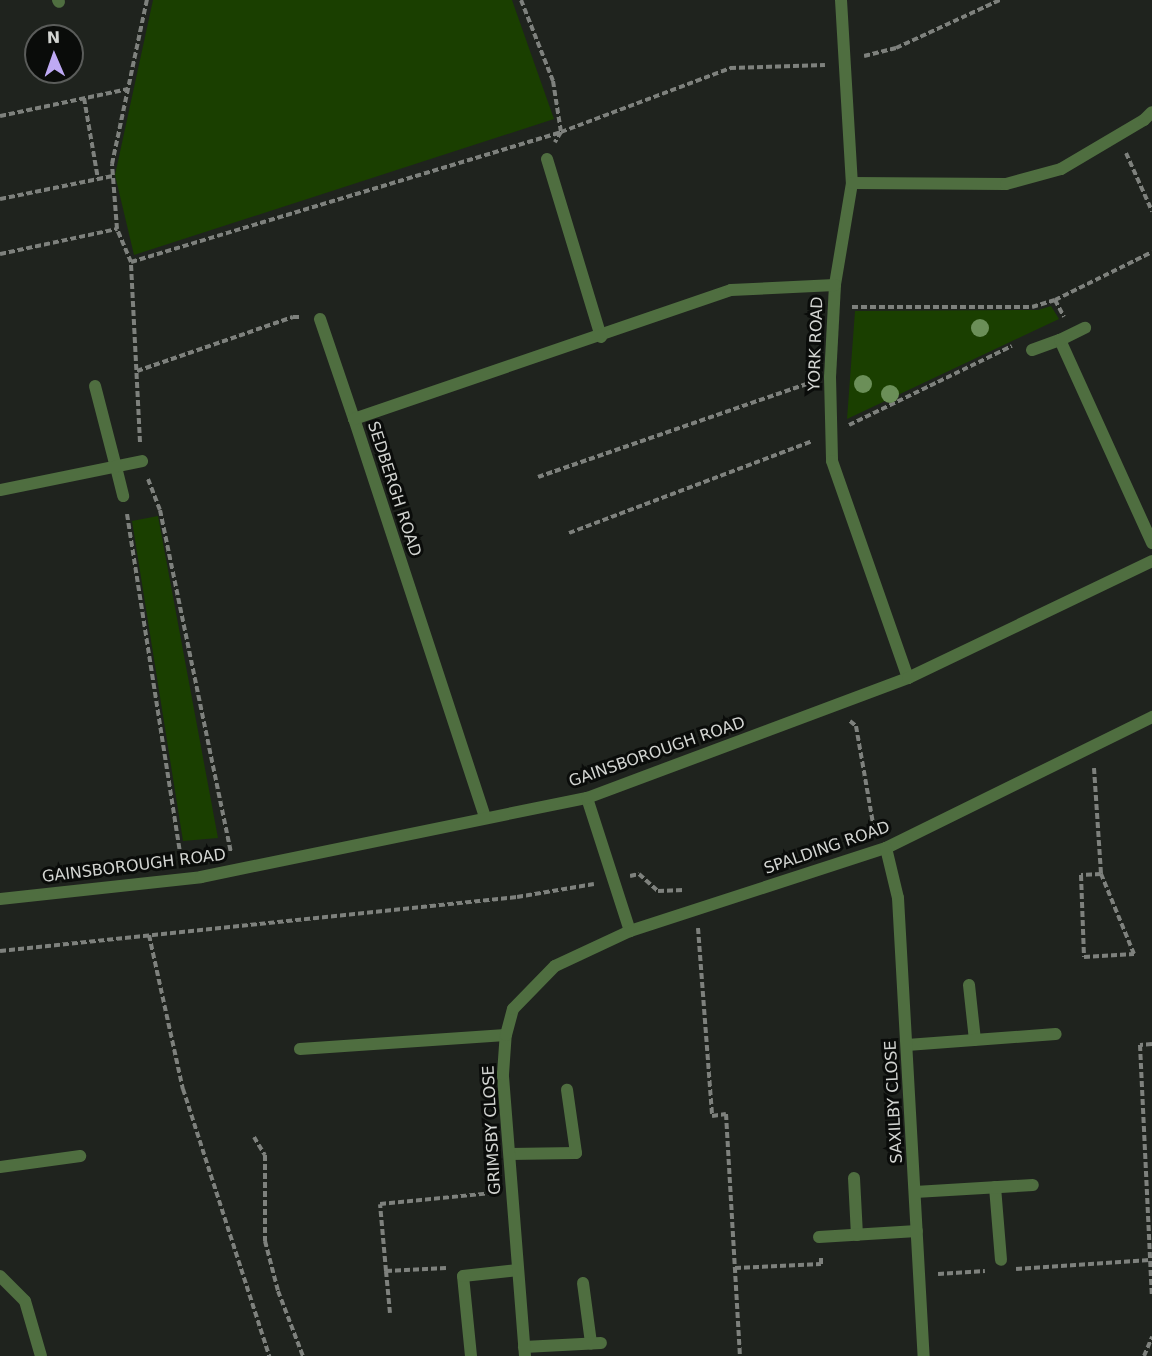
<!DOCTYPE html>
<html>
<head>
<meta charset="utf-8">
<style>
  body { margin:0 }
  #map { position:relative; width:1152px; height:1356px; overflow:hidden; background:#1f231e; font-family:"DejaVu Sans",sans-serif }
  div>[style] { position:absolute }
  .green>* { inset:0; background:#1a3f00 }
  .path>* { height:4px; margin-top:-2px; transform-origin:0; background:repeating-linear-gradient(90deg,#7e817d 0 6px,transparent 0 9px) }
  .service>* { height:12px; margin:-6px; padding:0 6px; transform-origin:6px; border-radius:6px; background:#4f6e40 }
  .minor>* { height:12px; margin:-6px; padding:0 6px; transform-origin:6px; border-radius:6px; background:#4f6e40 }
  .tertiary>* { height:12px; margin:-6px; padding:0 6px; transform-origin:6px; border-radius:6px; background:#4f6e40 }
  .trees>* { width:18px; height:18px; margin:-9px; border-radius:50%; background:#6b8f58 }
  span { translate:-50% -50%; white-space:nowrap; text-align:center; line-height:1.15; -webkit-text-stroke:6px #0a0c0a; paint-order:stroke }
  .street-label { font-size:16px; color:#d3d5d2 }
  .north { position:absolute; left:24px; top:24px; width:60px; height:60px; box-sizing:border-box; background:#0a0c0a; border:2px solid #5a5c5a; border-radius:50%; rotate:358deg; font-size:16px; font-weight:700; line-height:24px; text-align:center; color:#d3d5d2 }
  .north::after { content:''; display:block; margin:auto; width:21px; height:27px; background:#bea9f4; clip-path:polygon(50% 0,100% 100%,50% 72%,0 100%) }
</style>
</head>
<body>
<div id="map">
  <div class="green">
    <i style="clip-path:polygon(153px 0,512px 0,554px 119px,134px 255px,115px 175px)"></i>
    <i style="clip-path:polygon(1051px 306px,1059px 319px,847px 419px,855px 311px,1038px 310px)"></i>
    <i style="clip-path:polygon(158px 516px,218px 838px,183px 841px,132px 521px)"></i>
  </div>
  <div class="path">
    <i style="left:521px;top:0;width:87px;rotate:68.4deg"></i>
    <i style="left:553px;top:81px;width:52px;rotate:81.1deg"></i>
    <i style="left:561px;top:132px;width:12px;rotate:121deg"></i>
    <i style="left:864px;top:56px;width:33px;rotate:-14deg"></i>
    <i style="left:896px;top:48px;width:115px;rotate:-24.8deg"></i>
    <i style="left:84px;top:98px;width:82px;rotate:80.2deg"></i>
    <i style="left:0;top:116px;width:131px;rotate:-11.9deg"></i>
    <i style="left:1126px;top:153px;width:64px;rotate:65.9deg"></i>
    <i style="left:0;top:199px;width:115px;rotate:-11.5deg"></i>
    <i style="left:0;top:254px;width:120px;rotate:-12.1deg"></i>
    <i style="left:131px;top:262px;width:449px;rotate:-16.8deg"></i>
    <i style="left:561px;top:132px;width:181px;rotate:-20.7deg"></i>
    <i style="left:730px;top:68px;width:95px;rotate:-1.8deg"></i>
    <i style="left:1055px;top:300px;width:108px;rotate:-26.3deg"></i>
    <i style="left:852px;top:307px;width:180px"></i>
    <i style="left:1032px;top:307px;width:24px;rotate:-17deg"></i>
    <i style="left:1055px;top:300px;width:19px;rotate:62deg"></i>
    <i style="left:137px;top:371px;width:165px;rotate:-19.1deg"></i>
    <i style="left:293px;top:317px;width:8px"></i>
    <i style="left:849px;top:425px;width:181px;rotate:-25.9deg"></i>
    <i style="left:140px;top:442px;width:180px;rotate:-92.9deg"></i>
    <i style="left:131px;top:262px;width:36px;rotate:-113deg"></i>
    <i style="left:117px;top:229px;width:65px;rotate:-94.4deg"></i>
    <i style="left:112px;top:164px;width:168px;rotate:-78deg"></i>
    <i style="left:538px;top:477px;width:288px;rotate:-19.1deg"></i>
    <i style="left:148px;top:479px;width:33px;rotate:69deg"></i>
    <i style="left:160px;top:510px;width:349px;rotate:78.3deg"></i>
    <i style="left:127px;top:514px;width:350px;rotate:81.1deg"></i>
    <i style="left:569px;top:533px;width:260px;rotate:-20.7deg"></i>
    <i style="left:850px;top:721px;width:8px;rotate:40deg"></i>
    <i style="left:856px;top:726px;width:105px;rotate:80.1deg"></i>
    <i style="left:1094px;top:768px;width:106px;rotate:86.2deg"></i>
    <i style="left:1101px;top:874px;width:20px;rotate:177deg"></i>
    <i style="left:1081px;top:875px;width:82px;rotate:87.9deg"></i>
    <i style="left:1084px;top:957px;width:50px;rotate:-3.4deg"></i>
    <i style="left:1134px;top:954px;width:87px;rotate:-112.4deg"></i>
    <i style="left:630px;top:876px;width:9px;rotate:-13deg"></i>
    <i style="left:639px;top:874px;width:25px;rotate:42deg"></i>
    <i style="left:658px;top:891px;width:26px;rotate:-2deg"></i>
    <i style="left:698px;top:928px;width:189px;rotate:85.7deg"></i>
    <i style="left:712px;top:1116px;width:14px;rotate:-8deg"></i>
    <i style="left:726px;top:1114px;width:242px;rotate:86.7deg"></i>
    <i style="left:149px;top:935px;width:158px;rotate:77.6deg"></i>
    <i style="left:183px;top:1089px;width:281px;rotate:72.1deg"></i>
    <i style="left:0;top:951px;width:520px;rotate:-5.96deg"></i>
    <i style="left:517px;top:897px;width:78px;rotate:-9.6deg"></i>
    <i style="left:1152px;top:1044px;width:12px;rotate:175deg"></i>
    <i style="left:1140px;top:1045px;width:252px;rotate:87.3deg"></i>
    <i style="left:254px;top:1137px;width:21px;rotate:59deg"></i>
    <i style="left:265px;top:1155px;width:86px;rotate:90deg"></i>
    <i style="left:265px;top:1241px;width:52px;rotate:75.4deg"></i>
    <i style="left:278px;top:1291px;width:70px;rotate:69deg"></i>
    <i style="left:446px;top:1268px;width:60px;rotate:177.1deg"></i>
    <i style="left:386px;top:1271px;width:67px;rotate:-95.1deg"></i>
    <i style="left:380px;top:1204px;width:114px;rotate:-5.6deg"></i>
    <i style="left:735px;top:1268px;width:86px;rotate:-2.7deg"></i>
    <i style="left:821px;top:1264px;width:9px;rotate:-90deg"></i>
    <i style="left:1016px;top:1269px;width:134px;rotate:-3.8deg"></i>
    <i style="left:386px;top:1271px;width:42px;rotate:84.6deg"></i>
    <i style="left:938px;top:1274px;width:47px;rotate:-3.7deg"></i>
    <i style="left:1144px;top:1356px;width:21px;rotate:-67deg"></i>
  </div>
  <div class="service">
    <i style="left:58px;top:0;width:2px;rotate:63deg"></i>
    <i style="left:1032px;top:350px;width:30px;rotate:-20deg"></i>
    <i style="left:1060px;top:340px;width:223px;rotate:65.6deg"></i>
    <i style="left:95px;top:386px;width:84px;rotate:75.5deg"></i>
    <i style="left:969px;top:985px;width:55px;rotate:83.8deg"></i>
    <i style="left:907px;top:1045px;width:149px;rotate:-4.2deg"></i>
    <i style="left:300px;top:1049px;width:206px;rotate:-3.9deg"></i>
    <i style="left:510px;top:1154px;width:66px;rotate:-0.9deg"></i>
    <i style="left:576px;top:1153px;width:64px;rotate:-98.1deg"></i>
    <i style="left:0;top:1167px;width:81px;rotate:-7.8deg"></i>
    <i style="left:854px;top:1178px;width:57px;rotate:87deg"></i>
    <i style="left:995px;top:1187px;width:73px;rotate:85.3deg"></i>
    <i style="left:915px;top:1192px;width:118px;rotate:-3.4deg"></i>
    <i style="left:819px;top:1237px;width:98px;rotate:-3.5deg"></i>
    <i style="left:583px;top:1283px;width:61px;rotate:82.4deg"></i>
    <i style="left:524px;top:1347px;width:77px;rotate:-3deg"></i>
    <i style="left:471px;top:1356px;width:80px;rotate:-95.7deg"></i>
    <i style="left:463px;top:1276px;width:55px;rotate:-6.2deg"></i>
  </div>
  <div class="minor">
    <i style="left:841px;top:0;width:183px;rotate:86.6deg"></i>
    <i style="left:852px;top:183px;width:103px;rotate:99.5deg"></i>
    <i style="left:835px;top:285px;width:92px;rotate:93.1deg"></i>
    <i style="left:830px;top:377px;width:84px;rotate:88.6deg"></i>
    <i style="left:832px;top:461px;width:230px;rotate:70.7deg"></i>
    <i style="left:547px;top:159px;width:186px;rotate:73.1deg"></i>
    <i style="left:852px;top:183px;width:154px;rotate:0.4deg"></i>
    <i style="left:1006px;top:184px;width:57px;rotate:-15.3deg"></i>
    <i style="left:1061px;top:169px;width:96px;rotate:-30.6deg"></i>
    <i style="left:1144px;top:120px;width:11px;rotate:-45deg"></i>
    <i style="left:320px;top:319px;width:106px;rotate:71.2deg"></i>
    <i style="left:1060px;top:340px;width:28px;rotate:-26deg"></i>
    <i style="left:116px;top:467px;width:30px;rotate:76deg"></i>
    <i style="left:0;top:490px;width:145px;rotate:-11.5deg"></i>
    <i style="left:587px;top:798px;width:140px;rotate:72.1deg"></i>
    <i style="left:630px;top:931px;width:269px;rotate:-18deg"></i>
    <i style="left:886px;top:848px;width:297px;rotate:-26.2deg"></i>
    <i style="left:485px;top:817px;width:419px;rotate:-108.2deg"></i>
    <i style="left:354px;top:419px;width:398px;rotate:-18.9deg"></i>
    <i style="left:731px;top:290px;width:104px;rotate:-2.8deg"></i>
    <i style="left:886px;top:848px;width:51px;rotate:76.5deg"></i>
    <i style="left:898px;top:898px;width:459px;rotate:86.8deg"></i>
    <i style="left:0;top:1276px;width:35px;rotate:45deg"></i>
    <i style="left:25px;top:1301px;width:57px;rotate:73.8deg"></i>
    <i style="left:525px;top:1356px;width:283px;rotate:-94.5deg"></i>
    <i style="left:503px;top:1074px;width:39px;rotate:-86deg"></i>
    <i style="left:506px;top:1035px;width:27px;rotate:-75deg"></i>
    <i style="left:513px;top:1009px;width:60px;rotate:-45.7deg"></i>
    <i style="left:555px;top:966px;width:83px;rotate:-25deg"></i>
  </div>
  <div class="tertiary">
    <i style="left:0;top:899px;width:202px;rotate:-6.2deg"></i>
    <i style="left:201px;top:877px;width:394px;rotate:-11.6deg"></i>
    <i style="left:587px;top:798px;width:343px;rotate:-20.5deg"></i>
    <i style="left:908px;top:678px;width:271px;rotate:-25.6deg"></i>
  </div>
  <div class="trees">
    <i style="left:980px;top:328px"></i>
    <i style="left:863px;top:384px"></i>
    <i style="left:890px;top:394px"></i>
  </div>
  <div class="street-label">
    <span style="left:816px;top:344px;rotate:-88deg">YORK ROAD</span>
    <span style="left:394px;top:489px;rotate:72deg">SEDBERGH ROAD</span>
    <span style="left:657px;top:752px;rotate:-19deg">GAINSBOROUGH ROAD</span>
    <span style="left:827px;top:848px;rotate:-19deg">SPALDING ROAD</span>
    <span style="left:134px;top:866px;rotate:-7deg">GAINSBOROUGH ROAD</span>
    <span style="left:894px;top:1102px;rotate:-93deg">SAXILBY CLOSE</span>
    <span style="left:492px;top:1130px;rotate:-93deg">GRIMSBY CLOSE</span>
  </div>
  <div class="north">N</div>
</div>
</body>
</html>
